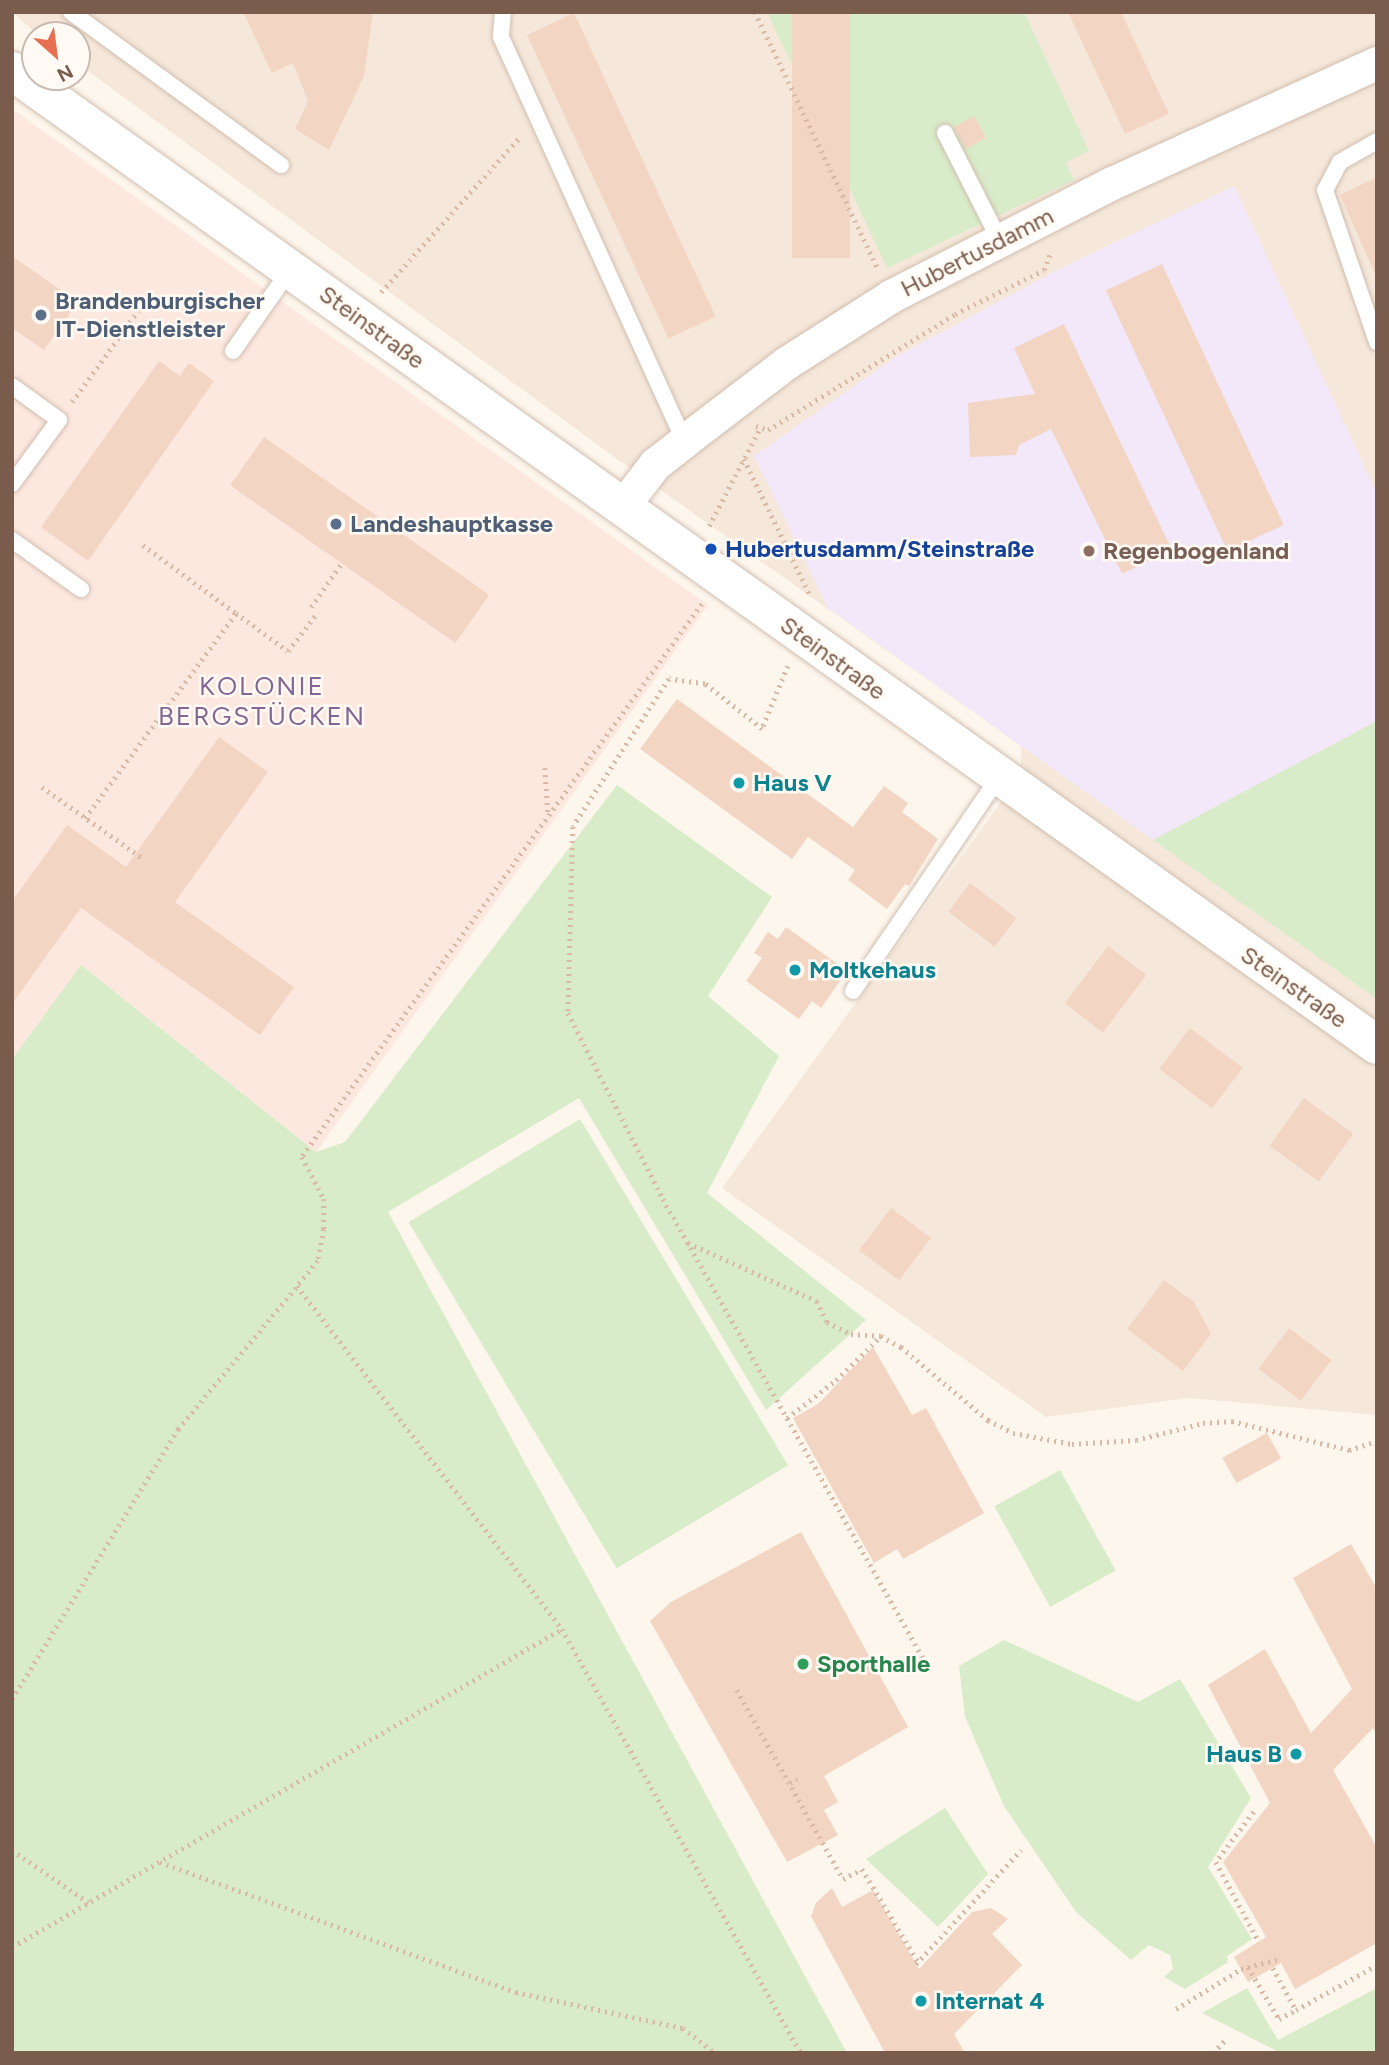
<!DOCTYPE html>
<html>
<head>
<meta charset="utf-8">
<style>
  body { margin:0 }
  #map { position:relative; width:1389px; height:2065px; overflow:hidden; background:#fdf6ec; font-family:Figtree,sans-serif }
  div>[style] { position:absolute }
  .residential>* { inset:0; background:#f5e8da }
  .commercial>* { inset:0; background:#fde8e0 }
  .education>* { inset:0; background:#f3e8fa }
  .green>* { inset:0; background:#d8ecc9; transform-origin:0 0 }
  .building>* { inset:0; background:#f3d5c3; transform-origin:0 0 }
  .path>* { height:4.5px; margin-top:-2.25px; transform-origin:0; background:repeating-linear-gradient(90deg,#d9b8a5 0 2px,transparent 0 7px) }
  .roads { filter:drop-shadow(0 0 2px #d1beb0) drop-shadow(0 0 2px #d1beb0) }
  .service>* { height:16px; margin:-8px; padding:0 8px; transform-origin:8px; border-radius:8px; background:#fff }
  .minor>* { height:33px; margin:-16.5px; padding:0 16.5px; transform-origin:16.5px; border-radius:16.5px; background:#fff }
  .tertiary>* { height:38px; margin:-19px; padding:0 19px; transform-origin:19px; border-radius:19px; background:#fff }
  .dots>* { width:19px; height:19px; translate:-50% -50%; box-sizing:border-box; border:4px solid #fffaf3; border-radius:50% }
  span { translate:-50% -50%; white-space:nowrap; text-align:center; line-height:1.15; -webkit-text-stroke:5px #fffaf3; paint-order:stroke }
  .street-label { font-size:24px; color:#7a5c4d }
  .service-label { font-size:24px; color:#4e5e75; font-weight:700 }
  .left { translate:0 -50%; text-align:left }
  .transit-label { font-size:24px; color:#164399; font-weight:700 }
  .education-label { font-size:24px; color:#785e54; font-weight:700 }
  .culture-label { font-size:24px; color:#0d838f; font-weight:700 }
  .right { translate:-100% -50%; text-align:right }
  .leisure-label { font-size:24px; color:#27864d; font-weight:700 }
  .neighbourhood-label { font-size:26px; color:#846695; letter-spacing:2px }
  .frame { position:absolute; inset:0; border:14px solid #7a5c4d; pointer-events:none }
  .north { position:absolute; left:21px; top:21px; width:70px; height:70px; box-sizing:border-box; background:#fffaf3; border:2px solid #cabbb1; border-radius:50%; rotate:152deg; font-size:19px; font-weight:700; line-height:28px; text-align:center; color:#7a5c4d }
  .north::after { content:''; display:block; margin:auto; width:24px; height:32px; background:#e76f51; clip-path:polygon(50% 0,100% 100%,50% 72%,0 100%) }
</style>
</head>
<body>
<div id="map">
  <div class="residential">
    <i style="clip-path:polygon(12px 12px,1377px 12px,1377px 1415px,1188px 1398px,1046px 1417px,722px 1188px,1021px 774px,1021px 746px,617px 459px,77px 63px,77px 35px,38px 35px)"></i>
  </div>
  <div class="commercial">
    <i style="clip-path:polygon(12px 109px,708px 605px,316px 1152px,81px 965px,12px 1059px)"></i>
  </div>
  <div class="education">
    <i style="clip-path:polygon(1234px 186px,1377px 494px,1377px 721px,1153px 840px,828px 608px,754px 456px,899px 355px,1061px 268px)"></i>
  </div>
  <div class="green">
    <i style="clip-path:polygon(767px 12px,1024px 12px,1089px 151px,1066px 162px,1074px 180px,887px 268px)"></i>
    <i style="clip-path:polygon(1377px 721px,1377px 999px,1153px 840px)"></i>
    <i style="clip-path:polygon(617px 785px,772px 897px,708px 996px,779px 1056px,707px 1193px,866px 1320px,766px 1410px,579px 1098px,388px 1212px,847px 2053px,12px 2053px,12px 1059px,81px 965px,316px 1152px,345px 1142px)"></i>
    <i style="left:580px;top:1119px;width:404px;height:200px;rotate:59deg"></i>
    <i style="left:1060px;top:1470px;width:115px;height:75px;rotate:61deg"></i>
    <i style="clip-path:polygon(1004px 1640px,1138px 1702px,1180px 1679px,1251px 1798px,1208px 1867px,1252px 1939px,1227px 1956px,1228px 1962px,1185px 1989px,1164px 1977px,1173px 1969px,1170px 1955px,1149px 1945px,1131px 1960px,1076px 1912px,1004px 1806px,965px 1717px,959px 1666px)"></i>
    <i style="clip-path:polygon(945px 1808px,988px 1874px,938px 1927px,866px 1859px)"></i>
    <i style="clip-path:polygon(1247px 1988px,1278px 2040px,1377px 1988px,1377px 2053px,1281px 2053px,1202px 2013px)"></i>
  </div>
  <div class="building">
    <i style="clip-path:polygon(243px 12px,373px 12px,364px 76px,329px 150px,295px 129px,308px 101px,293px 63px,272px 73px)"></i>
    <i style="left:792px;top:12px;width:58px;height:246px"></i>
    <i style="clip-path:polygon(1068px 12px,1121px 12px,1169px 114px,1125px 134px)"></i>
    <i style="left:574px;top:13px;width:335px;height:52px;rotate:65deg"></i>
    <i style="left:974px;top:116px;width:25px;height:23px;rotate:61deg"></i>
    <i style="clip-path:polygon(1377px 177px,1377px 278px,1340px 195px)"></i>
    <i style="clip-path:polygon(12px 256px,78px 302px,44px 350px,12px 328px)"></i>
    <i style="left:1162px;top:264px;width:288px;height:62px;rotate:65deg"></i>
    <i style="clip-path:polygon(1064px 324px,1172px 550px,1122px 574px,1051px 429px,1019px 445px,1016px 455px,970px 457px,968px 403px,1035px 394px,1014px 348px)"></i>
    <i style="clip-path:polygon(159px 361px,180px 376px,189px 363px,214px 381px,88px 561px,41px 527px)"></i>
    <i style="left:264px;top:437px;width:275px;height:59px;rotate:35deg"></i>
    <i style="clip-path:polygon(677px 699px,853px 827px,884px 786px,908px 803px,902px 812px,938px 839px,909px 886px,905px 884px,887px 909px,848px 880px,855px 870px,808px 837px,792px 859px,640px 749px)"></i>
    <i style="clip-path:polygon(219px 737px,268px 772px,175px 902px,294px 987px,260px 1035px,81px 908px,12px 1004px,12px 901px,67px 825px,126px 867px)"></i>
    <i style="left:970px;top:883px;width:58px;height:36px;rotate:37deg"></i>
    <i style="clip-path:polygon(786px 927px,839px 965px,832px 975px,840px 981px,821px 1008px,812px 1001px,799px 1019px,746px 981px,762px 958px,754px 953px,768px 932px,778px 939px)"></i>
    <i style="left:1108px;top:946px;width:48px;height:72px;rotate:37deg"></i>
    <i style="left:1190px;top:1028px;width:66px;height:51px;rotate:37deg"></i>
    <i style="left:1304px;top:1098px;width:61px;height:59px;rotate:36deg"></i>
    <i style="left:891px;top:1208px;width:50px;height:53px;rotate:37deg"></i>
    <i style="clip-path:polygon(1164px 1280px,1194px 1302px,1211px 1334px,1183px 1371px,1127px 1329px)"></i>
    <i style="left:1289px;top:1328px;width:53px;height:51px;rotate:37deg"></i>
    <i style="clip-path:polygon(873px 1347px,912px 1415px,926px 1408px,984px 1513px,903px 1559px,897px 1549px,874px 1563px,793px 1418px,818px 1404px)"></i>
    <i style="left:1267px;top:1433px;width:29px;height:51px;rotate:61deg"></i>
    <i style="clip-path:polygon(801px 1532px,908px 1727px,824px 1776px,838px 1802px,824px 1810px,838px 1835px,787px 1862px,650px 1621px,671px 1602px)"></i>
    <i style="clip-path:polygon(1351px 1544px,1377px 1589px,1377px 1735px,1373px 1728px,1333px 1770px,1377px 1848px,1377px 1943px,1295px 1989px,1281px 1963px,1248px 1982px,1234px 1957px,1266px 1937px,1223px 1862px,1270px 1803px,1208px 1685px,1265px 1649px,1311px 1733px,1352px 1689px,1293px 1578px)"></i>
    <i style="clip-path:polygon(832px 1888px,842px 1907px,873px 1890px,919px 1969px,972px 1912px,991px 1908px,1008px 1919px,992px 1934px,1022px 1965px,954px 2034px,965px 2053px,885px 2053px,811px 1916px,816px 1903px)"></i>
  </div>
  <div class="path">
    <i style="left:755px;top:12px;width:283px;rotate:64.4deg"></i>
    <i style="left:381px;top:292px;width:208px;rotate:-48.1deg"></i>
    <i style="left:72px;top:402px;width:135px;rotate:-54.1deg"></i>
    <i style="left:756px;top:426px;width:13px;rotate:18deg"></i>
    <i style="left:768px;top:430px;width:220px;rotate:-31.8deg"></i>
    <i style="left:955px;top:314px;width:99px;rotate:-26.3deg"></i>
    <i style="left:1044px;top:270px;width:19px;rotate:-69deg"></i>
    <i style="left:744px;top:459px;width:153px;rotate:64.1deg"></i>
    <i style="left:709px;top:526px;width:110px;rotate:-62.5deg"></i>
    <i style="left:143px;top:545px;width:115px;rotate:36.2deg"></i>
    <i style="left:702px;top:604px;width:683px;rotate:125.88deg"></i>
    <i style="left:302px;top:1157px;width:47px;rotate:62.4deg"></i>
    <i style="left:324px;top:1199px;width:30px;rotate:90deg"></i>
    <i style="left:324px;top:1229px;width:33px;rotate:101deg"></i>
    <i style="left:318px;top:1261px;width:33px;rotate:130deg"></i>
    <i style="left:297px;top:1286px;width:433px;rotate:52.3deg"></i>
    <i style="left:562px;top:1629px;width:487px;rotate:60.6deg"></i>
    <i style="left:311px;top:607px;width:52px;rotate:-55.1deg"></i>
    <i style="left:788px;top:666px;width:68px;rotate:112.4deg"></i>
    <i style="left:762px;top:729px;width:73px;rotate:-141.7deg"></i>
    <i style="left:705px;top:684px;width:36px;rotate:-172deg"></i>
    <i style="left:669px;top:679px;width:176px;rotate:123deg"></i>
    <i style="left:573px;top:827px;width:186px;rotate:91.5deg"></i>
    <i style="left:568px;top:1013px;width:209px;rotate:62.9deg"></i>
    <i style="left:663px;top:1199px;width:536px;rotate:60.47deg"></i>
    <i style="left:545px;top:768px;width:44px;rotate:86.1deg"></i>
    <i style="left:42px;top:787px;width:121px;rotate:35.3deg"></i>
    <i style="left:85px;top:818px;width:255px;rotate:-53.6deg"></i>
    <i style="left:236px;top:613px;width:64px;rotate:36.2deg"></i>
    <i style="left:288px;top:651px;width:49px;rotate:-52.4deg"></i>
    <i style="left:688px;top:1243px;width:141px;rotate:24.2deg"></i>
    <i style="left:817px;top:1301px;width:23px;rotate:65deg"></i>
    <i style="left:827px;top:1322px;width:27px;rotate:27deg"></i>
    <i style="left:851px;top:1334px;width:30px;rotate:4deg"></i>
    <i style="left:881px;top:1336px;width:23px;rotate:29deg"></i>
    <i style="left:901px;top:1347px;width:114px;rotate:40deg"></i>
    <i style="left:988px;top:1420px;width:28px;rotate:27deg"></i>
    <i style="left:1013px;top:1433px;width:60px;rotate:10.6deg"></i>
    <i style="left:1072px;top:1444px;width:64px;rotate:-3.6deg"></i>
    <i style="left:1136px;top:1440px;width:69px;rotate:-14.2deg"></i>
    <i style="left:1203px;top:1423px;width:29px;rotate:-4deg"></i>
    <i style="left:1232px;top:1421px;width:121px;rotate:13.9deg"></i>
    <i style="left:1349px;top:1450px;width:29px;rotate:-18deg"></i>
    <i style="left:787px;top:1418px;width:62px;rotate:-37.8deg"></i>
    <i style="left:836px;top:1380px;width:63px;rotate:-44.4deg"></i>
    <i style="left:737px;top:1690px;width:217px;rotate:60.7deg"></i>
    <i style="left:843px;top:1879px;width:21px;rotate:-28deg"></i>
    <i style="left:862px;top:1869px;width:109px;rotate:58.9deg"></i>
    <i style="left:12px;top:1699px;width:317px;rotate:-58.4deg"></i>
    <i style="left:178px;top:1429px;width:186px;rotate:-50.2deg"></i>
    <i style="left:790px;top:1783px;width:8px;rotate:-30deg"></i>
    <i style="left:1254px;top:1812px;width:63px;rotate:127.2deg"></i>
    <i style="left:1216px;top:1862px;width:91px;rotate:61.7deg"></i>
    <i style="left:12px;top:1850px;width:93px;rotate:34.5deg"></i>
    <i style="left:160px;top:1862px;width:379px;rotate:20.1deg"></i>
    <i style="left:516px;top:1992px;width:171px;rotate:12.2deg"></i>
    <i style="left:683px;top:2028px;width:41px;rotate:38deg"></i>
    <i style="left:12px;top:1947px;width:635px;rotate:-30.04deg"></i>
    <i style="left:916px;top:1964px;width:155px;rotate:-47.4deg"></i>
    <i style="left:1248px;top:1967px;width:61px;rotate:59.2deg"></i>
    <i style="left:1279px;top:2019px;width:19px;rotate:-28deg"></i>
    <i style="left:1273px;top:1968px;width:48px;rotate:61.3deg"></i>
    <i style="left:1296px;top:2010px;width:93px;rotate:-29.1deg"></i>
    <i style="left:1176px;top:2009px;width:76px;rotate:-31.6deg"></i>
    <i style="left:1241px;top:1969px;width:39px;rotate:-15deg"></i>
    <i style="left:1213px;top:2053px;width:21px;rotate:-47deg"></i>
  </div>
  <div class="roads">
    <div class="service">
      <i style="left:71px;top:12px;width:260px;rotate:36.1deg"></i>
      <i style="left:503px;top:12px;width:25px;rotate:95deg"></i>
      <i style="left:501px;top:37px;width:444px;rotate:65.6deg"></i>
      <i style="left:945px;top:133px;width:119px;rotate:63deg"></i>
      <i style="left:1377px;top:141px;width:43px;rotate:150.4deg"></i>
      <i style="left:1340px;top:162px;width:32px;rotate:118deg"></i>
      <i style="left:1325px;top:190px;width:161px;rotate:71.1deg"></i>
      <i style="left:233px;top:351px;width:99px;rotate:-54.9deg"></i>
      <i style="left:12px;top:386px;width:58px;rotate:35.9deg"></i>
      <i style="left:59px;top:420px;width:79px;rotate:126.3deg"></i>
      <i style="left:12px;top:540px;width:85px;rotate:35.4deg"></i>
      <i style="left:853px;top:991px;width:259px;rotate:-55.7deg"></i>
    </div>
    <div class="minor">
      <i style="left:621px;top:508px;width:56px;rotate:-52.3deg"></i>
      <i style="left:655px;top:464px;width:37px;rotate:-38deg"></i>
      <i style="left:684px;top:441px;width:128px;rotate:-37.4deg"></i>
      <i style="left:786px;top:363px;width:125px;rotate:-32.5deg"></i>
      <i style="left:891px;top:296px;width:248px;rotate:-27.1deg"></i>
      <i style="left:1112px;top:183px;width:291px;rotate:-24.4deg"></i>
    </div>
    <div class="tertiary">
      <i style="left:12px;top:71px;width:1677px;rotate:35.51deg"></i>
    </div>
  </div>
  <div class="dots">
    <i style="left:41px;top:315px;background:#5c6f8a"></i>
    <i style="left:336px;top:524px;background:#5c6f8a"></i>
    <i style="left:711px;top:549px;background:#1a4fb4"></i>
    <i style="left:1089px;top:551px;background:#8d6e63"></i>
    <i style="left:739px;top:783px;background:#0f9aa8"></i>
    <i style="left:795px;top:970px;background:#0f9aa8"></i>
    <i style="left:803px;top:1664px;background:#2e9e5b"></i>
    <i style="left:1296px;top:1754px;background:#0f9aa8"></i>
    <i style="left:921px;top:2001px;background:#0f9aa8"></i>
  </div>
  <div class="street-label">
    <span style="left:977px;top:252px;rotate:-27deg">Hubertusdamm</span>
    <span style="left:372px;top:327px;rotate:36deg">Steinstraße</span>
    <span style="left:833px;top:658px;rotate:36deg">Steinstraße</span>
    <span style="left:1294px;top:987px;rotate:35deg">Steinstraße</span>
  </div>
  <div class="service-label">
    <span class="left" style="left:55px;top:315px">Brandenburgischer<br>IT-Dienstleister</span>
    <span class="left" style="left:350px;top:524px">Landeshauptkasse</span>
  </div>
  <div class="transit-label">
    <span class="left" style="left:725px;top:549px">Hubertusdamm/Steinstraße</span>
  </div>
  <div class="education-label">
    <span class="left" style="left:1103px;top:551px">Regenbogenland</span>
  </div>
  <div class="culture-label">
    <span class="left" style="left:753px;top:783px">Haus V</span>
    <span class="left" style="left:809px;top:970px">Moltkehaus</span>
    <span class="right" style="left:1282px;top:1754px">Haus B</span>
    <span class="left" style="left:935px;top:2001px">Internat 4</span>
  </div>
  <div class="leisure-label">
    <span class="left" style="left:817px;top:1664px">Sporthalle</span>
  </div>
  <div class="neighbourhood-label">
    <span style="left:262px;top:702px">KOLONIE<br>BERGSTÜCKEN</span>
  </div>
  <div class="frame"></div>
  <div class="north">N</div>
</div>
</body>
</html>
